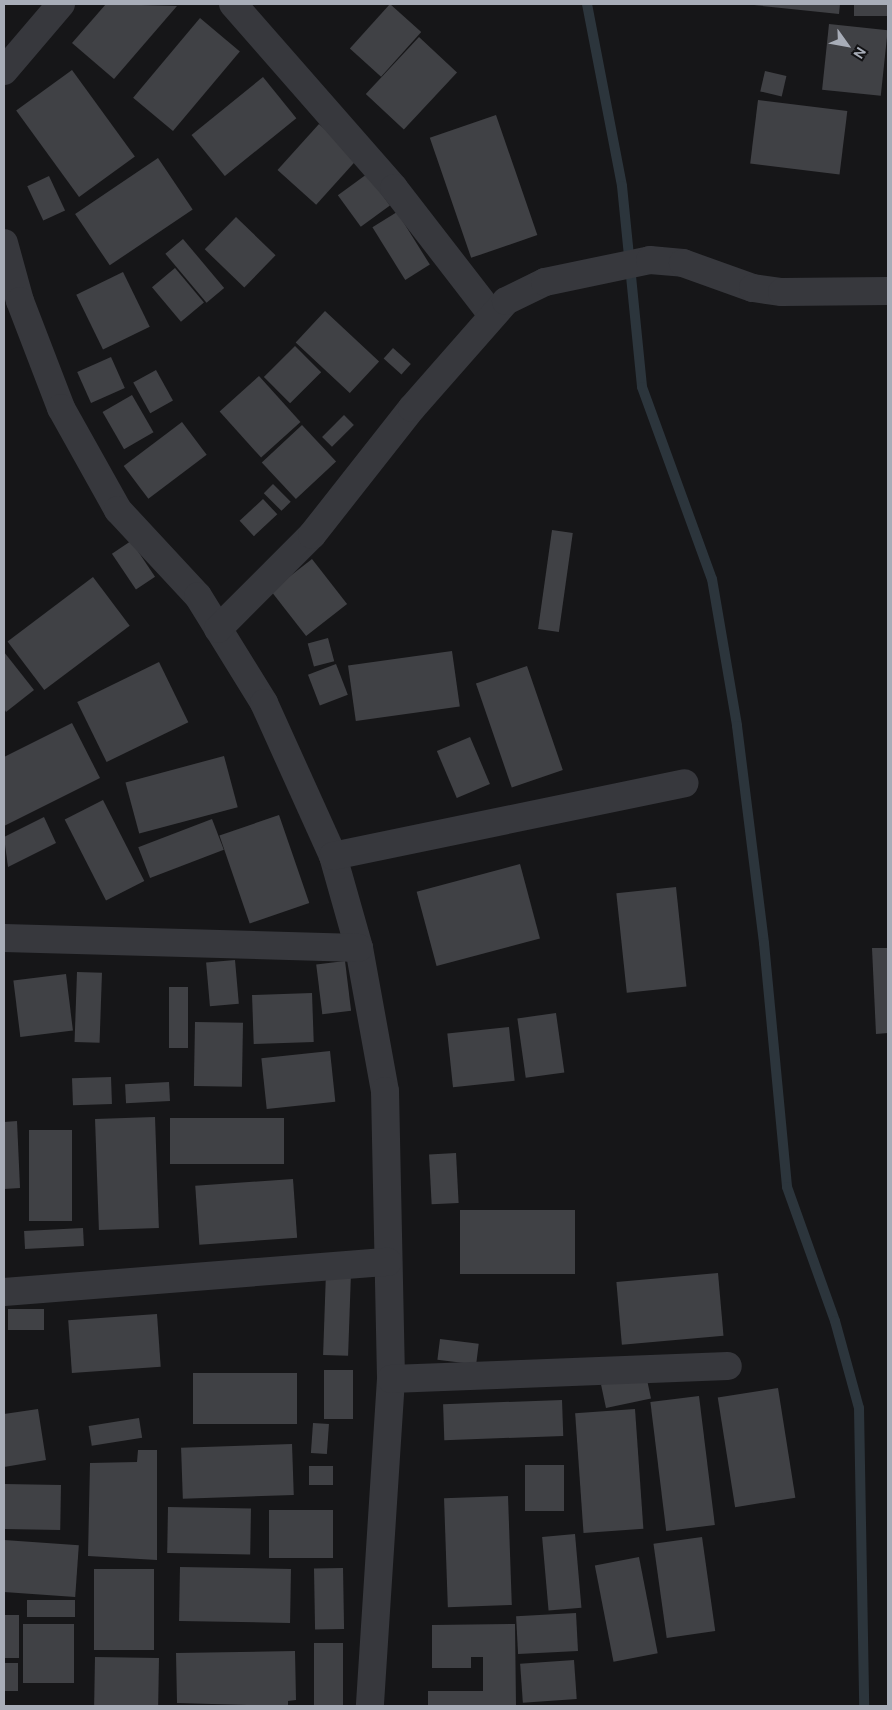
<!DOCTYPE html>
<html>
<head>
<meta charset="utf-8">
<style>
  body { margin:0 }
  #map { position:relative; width:892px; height:1710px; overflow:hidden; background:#161618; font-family:"DM Sans",sans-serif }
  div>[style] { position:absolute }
  .stream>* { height:10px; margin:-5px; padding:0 5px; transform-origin:5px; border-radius:5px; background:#2c353c }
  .building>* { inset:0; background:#404145; transform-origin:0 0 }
  .minor>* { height:28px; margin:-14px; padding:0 14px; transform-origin:14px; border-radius:14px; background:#37383d }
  span { translate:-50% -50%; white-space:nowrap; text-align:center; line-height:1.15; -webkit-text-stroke:4px #111113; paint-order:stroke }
  .frame { position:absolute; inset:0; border:5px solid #a8adb8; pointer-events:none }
  .north { position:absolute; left:822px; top:20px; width:50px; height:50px; -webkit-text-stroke:4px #111113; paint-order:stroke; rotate:122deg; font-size:14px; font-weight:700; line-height:20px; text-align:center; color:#a8adb8 }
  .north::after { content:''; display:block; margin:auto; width:18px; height:22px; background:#a8adb8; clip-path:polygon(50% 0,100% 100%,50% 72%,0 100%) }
</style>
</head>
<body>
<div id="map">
  <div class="stream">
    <i style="left:587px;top:4px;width:185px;rotate:79.1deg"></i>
    <i style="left:622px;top:186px;width:202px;rotate:84.3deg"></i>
    <i style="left:642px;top:387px;width:204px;rotate:70deg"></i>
    <i style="left:712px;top:579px;width:149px;rotate:80.3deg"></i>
    <i style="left:737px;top:726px;width:219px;rotate:82.9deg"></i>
    <i style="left:764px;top:943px;width:245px;rotate:84.6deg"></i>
    <i style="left:787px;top:1187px;width:142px;rotate:70.3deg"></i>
    <i style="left:835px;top:1321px;width:90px;rotate:74.6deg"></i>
    <i style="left:859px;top:1408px;width:298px;rotate:89deg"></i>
  </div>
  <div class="building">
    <i style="clip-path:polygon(106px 4px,177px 6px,114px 79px,72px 43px)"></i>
    <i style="left:390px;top:4px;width:42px;height:60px;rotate:42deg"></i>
    <i style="clip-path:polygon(744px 4px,840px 4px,839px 14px)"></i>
    <i style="left:854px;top:4px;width:34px;height:12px"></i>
    <i style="left:200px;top:18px;width:52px;height:104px;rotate:40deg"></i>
    <i style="left:829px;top:24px;width:59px;height:66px;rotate:6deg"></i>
    <i style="left:419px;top:37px;width:52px;height:78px;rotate:43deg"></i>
    <i style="left:72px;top:70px;width:107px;height:69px;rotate:54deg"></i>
    <i style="left:765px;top:71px;width:22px;height:21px;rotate:13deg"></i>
    <i style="left:263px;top:77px;width:53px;height:92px;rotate:51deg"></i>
    <i style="left:758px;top:100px;width:90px;height:64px;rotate:7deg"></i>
    <i style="left:496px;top:115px;width:127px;height:70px;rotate:71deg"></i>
    <i style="left:319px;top:124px;width:52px;height:62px;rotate:42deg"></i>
    <i style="left:158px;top:158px;width:62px;height:100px;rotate:56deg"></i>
    <i style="left:367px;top:174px;width:39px;height:36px;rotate:54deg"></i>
    <i style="left:49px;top:176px;width:38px;height:24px;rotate:65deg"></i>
    <i style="left:397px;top:212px;width:62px;height:29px;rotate:58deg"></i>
    <i style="left:236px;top:217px;width:55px;height:45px;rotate:44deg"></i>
    <i style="left:183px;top:239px;width:64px;height:23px;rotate:50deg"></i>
    <i style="left:175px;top:268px;width:45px;height:30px;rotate:50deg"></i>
    <i style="left:123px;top:272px;width:61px;height:52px;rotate:64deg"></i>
    <i style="left:325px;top:311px;width:74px;height:43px;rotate:43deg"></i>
    <i style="left:295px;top:346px;width:37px;height:44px;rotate:45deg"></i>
    <i style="left:393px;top:348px;width:24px;height:14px;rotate:42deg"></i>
    <i style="left:111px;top:357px;width:34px;height:37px;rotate:66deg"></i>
    <i style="left:156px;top:370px;width:35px;height:26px;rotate:61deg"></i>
    <i style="left:259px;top:376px;width:62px;height:53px;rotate:48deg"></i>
    <i style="left:132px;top:395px;width:43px;height:34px;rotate:60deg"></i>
    <i style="left:344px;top:415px;width:14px;height:31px;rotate:45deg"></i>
    <i style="left:182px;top:422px;width:41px;height:73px;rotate:53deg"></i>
    <i style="left:302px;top:425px;width:50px;height:55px;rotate:47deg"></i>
    <i style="left:273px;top:484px;width:25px;height:13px;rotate:45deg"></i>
    <i style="left:263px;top:499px;width:21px;height:32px;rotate:47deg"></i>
    <i style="left:552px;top:530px;width:21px;height:100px;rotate:8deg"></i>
    <i style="left:131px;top:541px;width:43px;height:23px;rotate:56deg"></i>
    <i style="left:312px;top:559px;width:57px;height:52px;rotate:52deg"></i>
    <i style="left:93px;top:577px;width:61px;height:107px;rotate:53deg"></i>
    <i style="left:328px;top:638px;width:24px;height:21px;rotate:75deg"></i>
    <i style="left:452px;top:651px;width:56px;height:105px;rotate:82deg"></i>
    <i style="clip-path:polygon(4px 652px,34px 690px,6px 712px,4px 708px)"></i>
    <i style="left:159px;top:662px;width:67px;height:91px;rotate:64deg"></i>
    <i style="left:336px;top:664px;width:33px;height:30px;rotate:69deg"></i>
    <i style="left:527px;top:666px;width:110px;height:54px;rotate:71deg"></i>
    <i style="clip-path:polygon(72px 723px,100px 778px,4px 826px,4px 757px)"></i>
    <i style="left:470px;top:737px;width:51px;height:36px;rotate:67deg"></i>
    <i style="left:224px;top:756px;width:53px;height:102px;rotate:75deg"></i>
    <i style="left:103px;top:800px;width:91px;height:43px;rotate:63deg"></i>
    <i style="left:279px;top:815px;width:93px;height:63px;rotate:71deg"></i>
    <i style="clip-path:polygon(44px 817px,56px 843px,8px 867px,4px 837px)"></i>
    <i style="left:212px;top:819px;width:33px;height:79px;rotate:69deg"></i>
    <i style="left:520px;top:864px;width:77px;height:107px;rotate:75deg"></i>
    <i style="left:676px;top:887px;width:100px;height:60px;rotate:84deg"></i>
    <i style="clip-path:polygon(872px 948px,888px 948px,888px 1033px,876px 1034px)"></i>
    <i style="left:235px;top:960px;width:44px;height:29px;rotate:85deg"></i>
    <i style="left:345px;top:961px;width:50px;height:29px;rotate:83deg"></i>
    <i style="left:77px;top:972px;width:25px;height:70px;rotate:2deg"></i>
    <i style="left:66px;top:974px;width:57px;height:53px;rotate:83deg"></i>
    <i style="left:169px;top:987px;width:19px;height:61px"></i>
    <i style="left:312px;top:993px;width:49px;height:60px;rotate:88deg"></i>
    <i style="left:556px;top:1013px;width:60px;height:39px;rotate:82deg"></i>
    <i style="left:195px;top:1022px;width:48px;height:64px;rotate:1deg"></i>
    <i style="left:509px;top:1027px;width:54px;height:62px;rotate:84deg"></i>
    <i style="left:330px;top:1051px;width:51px;height:69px;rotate:84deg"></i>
    <i style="left:111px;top:1077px;width:27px;height:39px;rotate:88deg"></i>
    <i style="left:169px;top:1082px;width:19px;height:44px;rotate:87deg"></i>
    <i style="left:155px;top:1117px;width:111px;height:60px;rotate:88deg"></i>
    <i style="left:284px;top:1118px;width:46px;height:114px;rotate:90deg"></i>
    <i style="clip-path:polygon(17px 1121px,20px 1188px,4px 1189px,4px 1122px)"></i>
    <i style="left:29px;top:1130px;width:43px;height:91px"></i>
    <i style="left:456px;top:1153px;width:50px;height:27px;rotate:87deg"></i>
    <i style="left:293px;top:1179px;width:59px;height:98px;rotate:86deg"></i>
    <i style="left:460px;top:1210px;width:115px;height:64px"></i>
    <i style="left:83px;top:1228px;width:18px;height:59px;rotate:87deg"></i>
    <i style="left:326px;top:1272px;width:25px;height:83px;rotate:2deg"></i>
    <i style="left:718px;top:1273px;width:63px;height:102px;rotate:85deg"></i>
    <i style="left:44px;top:1309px;width:21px;height:36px;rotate:90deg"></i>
    <i style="left:157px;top:1314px;width:53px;height:89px;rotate:86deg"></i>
    <i style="left:440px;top:1339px;width:39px;height:21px;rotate:7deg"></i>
    <i style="left:324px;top:1370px;width:29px;height:49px"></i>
    <i style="left:193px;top:1373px;width:104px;height:51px"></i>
    <i style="left:646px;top:1375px;width:24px;height:46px;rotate:78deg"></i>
    <i style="left:778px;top:1388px;width:111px;height:61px;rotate:81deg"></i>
    <i style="left:699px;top:1396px;width:130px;height:49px;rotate:83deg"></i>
    <i style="left:562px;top:1400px;width:36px;height:119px;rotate:88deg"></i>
    <i style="clip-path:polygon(38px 1409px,46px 1460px,4px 1467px,4px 1414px)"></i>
    <i style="left:635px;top:1409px;width:120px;height:60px;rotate:86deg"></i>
    <i style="left:139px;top:1418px;width:20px;height:51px;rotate:81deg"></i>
    <i style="left:313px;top:1423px;width:16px;height:30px;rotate:4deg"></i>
    <i style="left:292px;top:1444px;width:51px;height:111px;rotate:88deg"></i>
    <i style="clip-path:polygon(138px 1450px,157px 1450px,157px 1560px,88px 1556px,90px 1463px,137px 1462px)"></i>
    <i style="left:564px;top:1465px;width:46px;height:39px;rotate:90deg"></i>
    <i style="left:309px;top:1466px;width:24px;height:19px"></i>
    <i style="left:4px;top:1484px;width:57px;height:45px;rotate:1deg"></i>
    <i style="left:508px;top:1496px;width:109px;height:64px;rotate:88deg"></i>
    <i style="left:168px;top:1507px;width:83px;height:46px;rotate:1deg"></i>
    <i style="left:333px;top:1510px;width:48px;height:64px;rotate:90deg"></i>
    <i style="left:575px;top:1534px;width:74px;height:33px;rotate:85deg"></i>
    <i style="left:702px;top:1537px;width:95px;height:49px;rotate:82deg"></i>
    <i style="left:4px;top:1540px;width:75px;height:52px;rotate:4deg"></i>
    <i style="left:639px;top:1557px;width:98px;height:45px;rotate:79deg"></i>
    <i style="left:180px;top:1567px;width:111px;height:54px;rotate:1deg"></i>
    <i style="left:343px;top:1568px;width:61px;height:29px;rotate:89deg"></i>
    <i style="left:94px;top:1569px;width:60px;height:81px"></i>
    <i style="left:27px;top:1600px;width:48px;height:17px"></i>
    <i style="left:576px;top:1613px;width:38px;height:60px;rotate:87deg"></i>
    <i style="left:4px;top:1615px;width:15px;height:43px"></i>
    <i style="left:23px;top:1624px;width:51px;height:59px"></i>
    <i style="clip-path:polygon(515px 1624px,516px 1706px,428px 1706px,428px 1691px,483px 1691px,483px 1657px,471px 1657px,471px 1668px,432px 1668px,432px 1625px)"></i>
    <i style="left:343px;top:1643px;width:63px;height:29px;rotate:90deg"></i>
    <i style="clip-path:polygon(295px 1651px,296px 1700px,288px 1701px,288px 1706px,177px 1703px,176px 1653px)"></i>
    <i style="left:95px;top:1657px;width:64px;height:49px;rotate:1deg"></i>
    <i style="left:574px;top:1660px;width:39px;height:54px;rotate:86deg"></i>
    <i style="left:4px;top:1663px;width:14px;height:28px"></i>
  </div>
  <div class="minor">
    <i style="left:233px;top:4px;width:244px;rotate:48.8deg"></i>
    <i style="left:394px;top:188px;width:160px;rotate:52.3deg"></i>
    <i style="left:4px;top:71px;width:88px;rotate:-49.6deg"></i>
    <i style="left:4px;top:243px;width:60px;rotate:74.6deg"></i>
    <i style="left:20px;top:301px;width:115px;rotate:69deg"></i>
    <i style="left:61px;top:408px;width:117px;rotate:60.8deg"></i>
    <i style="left:118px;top:510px;width:117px;rotate:47.1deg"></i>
    <i style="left:198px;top:596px;width:126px;rotate:58.3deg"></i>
    <i style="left:264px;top:703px;width:168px;rotate:65.7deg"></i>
    <i style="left:333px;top:856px;width:96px;rotate:74.2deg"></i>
    <i style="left:359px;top:948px;width:145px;rotate:79.7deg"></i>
    <i style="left:385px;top:1091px;width:288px;rotate:88.8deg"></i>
    <i style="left:391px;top:1379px;width:328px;rotate:93.7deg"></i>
    <i style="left:218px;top:629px;width:133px;rotate:-45deg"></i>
    <i style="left:312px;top:535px;width:162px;rotate:-51.8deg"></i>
    <i style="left:412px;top:408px;width:142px;rotate:-48.7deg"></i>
    <i style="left:506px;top:301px;width:43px;rotate:-26deg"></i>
    <i style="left:545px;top:282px;width:107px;rotate:-11.8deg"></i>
    <i style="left:650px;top:260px;width:33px;rotate:5deg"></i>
    <i style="left:683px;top:263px;width:74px;rotate:19.7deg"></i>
    <i style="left:753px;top:288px;width:29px;rotate:8deg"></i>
    <i style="left:782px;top:292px;width:106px;rotate:-0.5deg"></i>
    <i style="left:333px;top:856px;width:359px;rotate:-11.7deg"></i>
    <i style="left:4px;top:938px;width:355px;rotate:1.6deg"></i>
    <i style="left:4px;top:1292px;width:385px;rotate:-4.5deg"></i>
    <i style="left:391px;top:1379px;width:337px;rotate:-2.2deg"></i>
  </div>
  <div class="frame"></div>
  <div class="north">N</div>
</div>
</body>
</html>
